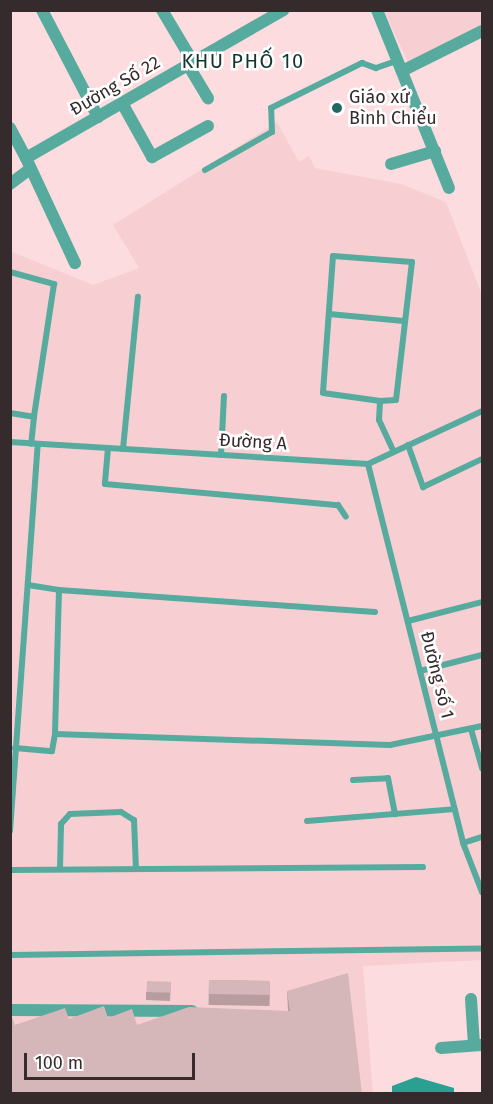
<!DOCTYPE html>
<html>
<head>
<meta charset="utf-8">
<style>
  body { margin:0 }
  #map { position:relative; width:493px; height:1104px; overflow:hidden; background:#fcdcdf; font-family:"Fira Sans",sans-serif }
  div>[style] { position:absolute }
  .built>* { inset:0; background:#f7cfd2 }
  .water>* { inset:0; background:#29a091 }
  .service>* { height:6px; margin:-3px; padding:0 3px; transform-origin:3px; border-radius:3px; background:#56ab9e }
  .minor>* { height:12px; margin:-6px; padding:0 6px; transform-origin:6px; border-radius:6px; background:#56ab9e }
  .wall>* { inset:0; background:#b79d9f; transform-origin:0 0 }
  .building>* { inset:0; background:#d5b6b9; transform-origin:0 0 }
  .dots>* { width:16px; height:16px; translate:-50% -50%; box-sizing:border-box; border:3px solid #fff; border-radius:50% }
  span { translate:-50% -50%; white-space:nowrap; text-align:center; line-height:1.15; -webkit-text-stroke:5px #fff; paint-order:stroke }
  .street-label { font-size:18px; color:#362b2c }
  .poi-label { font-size:18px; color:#362b2c }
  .left { translate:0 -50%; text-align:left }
  .neighbourhood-label { font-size:20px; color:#133530; letter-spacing:1.5px }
  .frame { position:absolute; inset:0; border:12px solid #362b2c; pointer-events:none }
  .scale { position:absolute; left:24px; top:1053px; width:171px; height:27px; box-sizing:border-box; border:3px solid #362b2c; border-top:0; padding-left:8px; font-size:18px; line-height:21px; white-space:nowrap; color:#362b2c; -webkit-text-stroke:4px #fff; paint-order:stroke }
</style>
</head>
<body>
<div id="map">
  <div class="built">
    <i style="clip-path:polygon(384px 11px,482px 11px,482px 27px,408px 62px)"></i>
    <i style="clip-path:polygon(277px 122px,299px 162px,309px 156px,315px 168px,401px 184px,446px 202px,482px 295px,482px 960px,363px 966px,373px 1093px,11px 1093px,10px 251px,93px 285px,139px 268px,113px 225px)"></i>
  </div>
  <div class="water">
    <i style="clip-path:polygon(416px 1077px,454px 1088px,454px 1093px,392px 1093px,392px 1086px)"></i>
  </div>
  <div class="service">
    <i style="left:205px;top:170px;width:77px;rotate:-29.6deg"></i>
    <i style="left:272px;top:132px;width:24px;rotate:-92deg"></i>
    <i style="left:271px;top:108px;width:102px;rotate:-26.3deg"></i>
    <i style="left:362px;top:63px;width:15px;rotate:20deg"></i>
    <i style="left:376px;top:68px;width:24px;rotate:-19deg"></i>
    <i style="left:10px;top:272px;width:46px;rotate:15.3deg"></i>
    <i style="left:54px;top:284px;width:134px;rotate:98.6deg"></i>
    <i style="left:329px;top:314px;width:75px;rotate:5.3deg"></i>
    <i style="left:380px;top:401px;width:16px;rotate:-4deg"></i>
    <i style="left:396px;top:400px;width:139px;rotate:-83.4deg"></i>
    <i style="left:412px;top:262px;width:79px;rotate:-175.7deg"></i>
    <i style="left:333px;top:256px;width:137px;rotate:94.2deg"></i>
    <i style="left:323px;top:393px;width:58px;rotate:8deg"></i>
    <i style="left:380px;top:401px;width:19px;rotate:93deg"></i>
    <i style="left:379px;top:420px;width:35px;rotate:65deg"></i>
    <i style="left:10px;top:413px;width:24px;rotate:9deg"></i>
    <i style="left:34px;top:417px;width:27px;rotate:96deg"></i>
    <i style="left:10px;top:442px;width:359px;rotate:3.5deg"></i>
    <i style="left:368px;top:464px;width:126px;rotate:-24.9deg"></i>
    <i style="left:408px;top:445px;width:45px;rotate:70.3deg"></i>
    <i style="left:423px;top:487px;width:65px;rotate:-25.4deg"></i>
    <i style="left:108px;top:448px;width:36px;rotate:95deg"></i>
    <i style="left:105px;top:484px;width:234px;rotate:5.2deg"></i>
    <i style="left:338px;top:505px;width:14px;rotate:56deg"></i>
    <i style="left:123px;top:449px;width:153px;rotate:-84.4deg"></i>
    <i style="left:221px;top:455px;width:59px;rotate:-87.1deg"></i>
    <i style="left:368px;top:464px;width:391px;rotate:75.9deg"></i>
    <i style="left:463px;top:843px;width:53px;rotate:68.8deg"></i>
    <i style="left:28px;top:585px;width:31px;rotate:9deg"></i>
    <i style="left:375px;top:612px;width:317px;rotate:-176deg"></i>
    <i style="left:59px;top:590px;width:144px;rotate:91.6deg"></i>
    <i style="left:55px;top:734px;width:335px;rotate:1.9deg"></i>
    <i style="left:390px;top:745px;width:94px;rotate:-11.7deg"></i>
    <i style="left:408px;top:621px;width:76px;rotate:-14.4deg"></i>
    <i style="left:420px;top:671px;width:64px;rotate:-14.5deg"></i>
    <i style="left:471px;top:729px;width:41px;rotate:74.2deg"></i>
    <i style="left:15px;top:748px;width:37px;rotate:5deg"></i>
    <i style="left:52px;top:751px;width:17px;rotate:-80deg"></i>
    <i style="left:353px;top:780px;width:35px;rotate:-3deg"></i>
    <i style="left:388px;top:778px;width:37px;rotate:79deg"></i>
    <i style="left:307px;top:821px;width:148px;rotate:-4.6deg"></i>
    <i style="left:10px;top:831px;width:388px;rotate:-85.9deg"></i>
    <i style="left:463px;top:843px;width:20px;rotate:-18deg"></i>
    <i style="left:60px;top:869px;width:45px;rotate:-88.7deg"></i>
    <i style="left:61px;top:824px;width:13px;rotate:-48deg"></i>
    <i style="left:70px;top:814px;width:51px;rotate:-2.2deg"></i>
    <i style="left:121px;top:812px;width:15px;rotate:32deg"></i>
    <i style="left:134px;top:820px;width:49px;rotate:87.7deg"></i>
    <i style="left:10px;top:870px;width:413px;rotate:-0.4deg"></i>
    <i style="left:10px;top:955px;width:472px;rotate:-0.8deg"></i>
  </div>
  <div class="minor">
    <i style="left:42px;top:10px;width:121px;rotate:62.4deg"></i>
    <i style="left:162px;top:10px;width:61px;rotate:59.2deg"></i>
    <i style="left:377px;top:10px;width:192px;rotate:68deg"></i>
    <i style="left:188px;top:65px;width:39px;rotate:59deg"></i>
    <i style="left:404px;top:70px;width:87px;rotate:-26.6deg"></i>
    <i style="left:122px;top:103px;width:62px;rotate:60.9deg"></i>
    <i style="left:152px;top:157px;width:64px;rotate:-29deg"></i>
    <i style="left:10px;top:128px;width:34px;rotate:62deg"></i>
    <i style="left:26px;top:158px;width:297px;rotate:-29.9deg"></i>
    <i style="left:26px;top:158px;width:116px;rotate:65deg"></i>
    <i style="left:391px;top:164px;width:46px;rotate:-16.5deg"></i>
    <i style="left:10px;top:184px;width:25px;rotate:-37deg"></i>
    <i style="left:471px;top:999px;width:46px;rotate:86.3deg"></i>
    <i style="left:10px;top:1010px;width:182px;rotate:0.3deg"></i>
    <i style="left:441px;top:1048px;width:40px;rotate:-4.3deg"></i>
  </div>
  <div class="wall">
    <i style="left:209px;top:980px;width:61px;height:25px;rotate:1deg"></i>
    <i style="clip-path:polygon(171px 982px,170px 1001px,146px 1000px,146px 992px)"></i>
    <i style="clip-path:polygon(287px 991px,362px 1094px,15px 1025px,69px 1019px,108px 1018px,137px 1025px,288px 1011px)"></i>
  </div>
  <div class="building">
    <i style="clip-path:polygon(348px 973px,362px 1094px,10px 1094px,10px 1015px,11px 1014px,15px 1025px,65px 1008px,69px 1019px,104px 1006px,108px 1018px,132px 1009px,137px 1025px,189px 1007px,290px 1011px,287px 991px)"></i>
    <i style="left:209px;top:980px;width:61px;height:14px;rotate:1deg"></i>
    <i style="left:147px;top:981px;width:24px;height:11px;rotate:2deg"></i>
  </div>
  <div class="dots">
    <i style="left:337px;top:108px;background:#226a60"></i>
  </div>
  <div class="street-label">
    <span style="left:115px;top:86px;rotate:-30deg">Đường Số 22</span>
    <span style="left:253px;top:442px;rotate:3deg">Đường A</span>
    <span style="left:437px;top:675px;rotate:76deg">Đường số 1</span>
  </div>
  <div class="poi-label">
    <span class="left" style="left:349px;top:108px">Giáo xứ<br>Bình Chiểu</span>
  </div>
  <div class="neighbourhood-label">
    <span style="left:243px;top:61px">KHU PHỐ 10</span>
  </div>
  <div class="frame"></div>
  <div class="scale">100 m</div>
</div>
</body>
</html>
